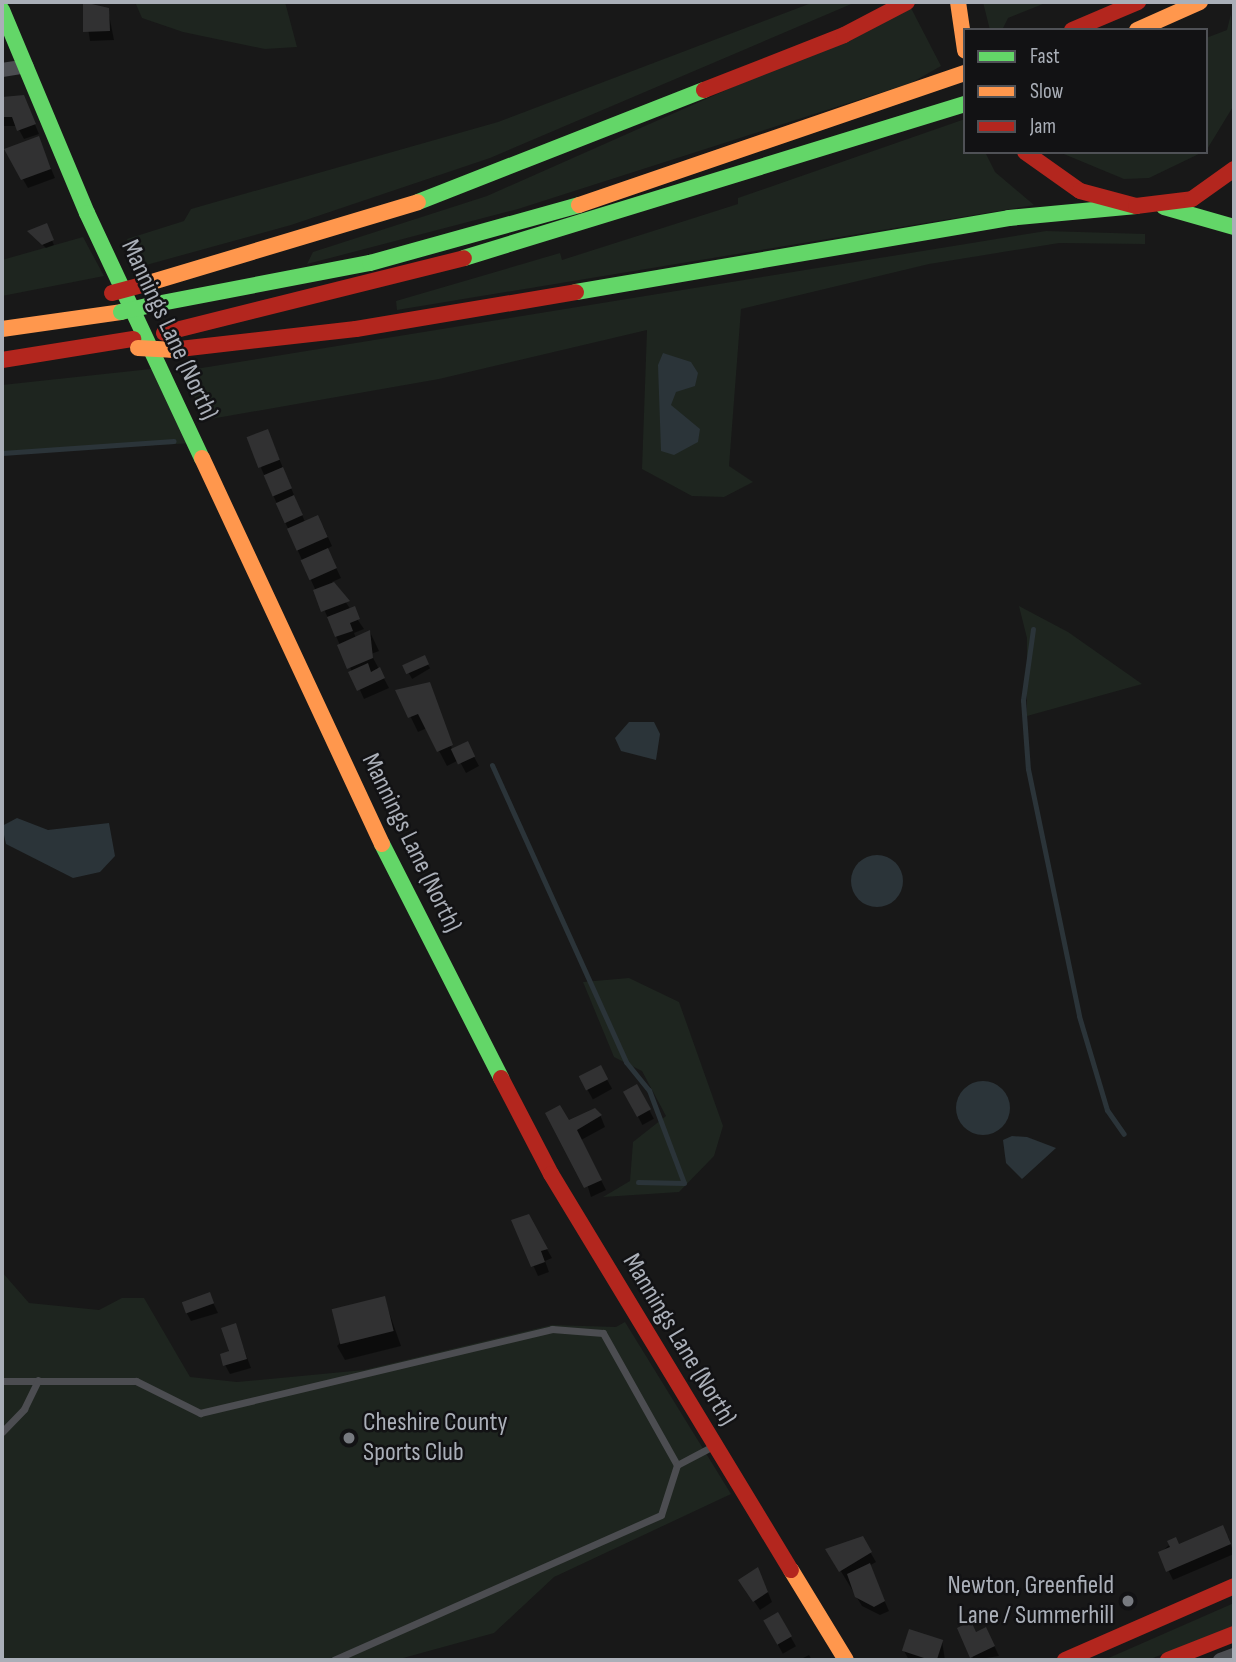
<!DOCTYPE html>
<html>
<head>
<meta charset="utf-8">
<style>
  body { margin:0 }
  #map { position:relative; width:1236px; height:1662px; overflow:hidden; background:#181818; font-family:"Sofia Sans Condensed",sans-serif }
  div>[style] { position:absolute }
  .green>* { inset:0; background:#1e251f }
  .water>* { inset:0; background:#2b3439 }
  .round { border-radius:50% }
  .shadow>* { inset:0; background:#0007; transform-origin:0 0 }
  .stream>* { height:5px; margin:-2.5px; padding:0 2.5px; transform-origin:2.5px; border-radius:2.5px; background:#2b3439 }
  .building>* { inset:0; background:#313132; transform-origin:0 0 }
  .lane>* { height:7px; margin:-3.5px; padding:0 3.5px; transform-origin:3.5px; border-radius:3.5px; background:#4c4d51 }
  .street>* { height:14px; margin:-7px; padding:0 7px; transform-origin:7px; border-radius:7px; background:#4c4d51 }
  .fast>* { height:16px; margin:-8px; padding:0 8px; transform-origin:8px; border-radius:8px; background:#63d668 }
  .slow>* { height:16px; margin:-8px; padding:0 8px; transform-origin:8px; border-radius:8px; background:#ff974d }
  .jam>* { height:16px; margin:-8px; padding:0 8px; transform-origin:8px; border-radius:8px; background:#b3261e }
  .fast-bridge>* { height:16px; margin:-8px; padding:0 8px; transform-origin:8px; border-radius:8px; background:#63d668 }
  .slow-bridge>* { height:16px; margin:-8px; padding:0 8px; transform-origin:8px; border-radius:8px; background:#ff974d }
  .jam-bridge>* { height:16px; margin:-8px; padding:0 8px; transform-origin:8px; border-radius:8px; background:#b3261e }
  .dots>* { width:19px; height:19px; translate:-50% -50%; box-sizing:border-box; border:4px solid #121214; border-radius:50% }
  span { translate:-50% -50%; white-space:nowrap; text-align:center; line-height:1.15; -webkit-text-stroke:5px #121214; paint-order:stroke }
  .street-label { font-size:26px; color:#aaafb8 }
  .poi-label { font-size:26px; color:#aaafb8 }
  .left { translate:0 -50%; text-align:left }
  .right { translate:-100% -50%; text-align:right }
  .frame { position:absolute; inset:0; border:4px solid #aaafb8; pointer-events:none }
  .legend { position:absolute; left:963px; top:28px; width:245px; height:126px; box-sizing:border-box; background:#121214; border:2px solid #4f5156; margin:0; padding:9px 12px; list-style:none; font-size:21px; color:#aaafb8 }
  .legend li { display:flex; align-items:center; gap:14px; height:35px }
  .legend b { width:35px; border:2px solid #4f5156 }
</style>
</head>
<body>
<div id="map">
  <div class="green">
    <i style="clip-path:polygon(135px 2px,285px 2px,297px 47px,265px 49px,183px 32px,142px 18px)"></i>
    <i style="clip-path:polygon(814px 2px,856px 2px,490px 158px,291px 225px,139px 267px,127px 239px,184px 221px,191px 209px,498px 122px)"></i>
    <i style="clip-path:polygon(983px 2px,1048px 2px,1008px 18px,1002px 30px,990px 30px)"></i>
    <i style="clip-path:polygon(911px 8px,941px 66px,911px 83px,518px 209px,307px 264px,313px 252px,487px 196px)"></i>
    <i style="clip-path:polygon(1231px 14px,1234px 105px,1206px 151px,1206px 38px,1227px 30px)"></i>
    <i style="clip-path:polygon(965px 119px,965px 152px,985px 152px,995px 172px,1034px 205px,397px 310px,396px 301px,560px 253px,562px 260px,738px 204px,738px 198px)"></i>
    <i style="clip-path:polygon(1059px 152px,1203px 152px,1149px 178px,1124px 179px)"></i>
    <i style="clip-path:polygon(1046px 231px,1145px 234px,1145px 244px,1059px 243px,929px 264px,741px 309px,729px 466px,753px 482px,724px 497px,692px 496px,642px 469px,647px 330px,439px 379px,205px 420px,183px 371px)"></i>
    <i style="clip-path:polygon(83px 237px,104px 276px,2px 296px,2px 260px)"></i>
    <i style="clip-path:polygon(160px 368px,195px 443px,2px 453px,2px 385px)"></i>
    <i style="clip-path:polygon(1019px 606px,1068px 632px,1142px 684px,1027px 716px,1027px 638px)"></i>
    <i style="clip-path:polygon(629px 978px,679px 1002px,723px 1126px,714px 1156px,679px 1192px,603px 1197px,630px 1181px,633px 1142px,666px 1116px,642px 1071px,614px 1057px,583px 982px)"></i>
    <i style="clip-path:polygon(2px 1272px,29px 1303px,99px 1310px,122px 1298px,144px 1298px,190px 1377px,237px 1382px,364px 1370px,552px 1325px,616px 1327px,625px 1322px,731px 1494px,554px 1577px,494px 1633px,396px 1660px,2px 1660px)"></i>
    <i style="clip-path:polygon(1234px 1603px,1234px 1626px,1148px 1660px,1104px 1660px)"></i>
  </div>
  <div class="water">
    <i style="clip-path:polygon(663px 353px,691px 362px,698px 373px,695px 386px,676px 392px,671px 405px,700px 429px,698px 442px,674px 455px,661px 451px,658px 365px)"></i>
    <i style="clip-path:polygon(629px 722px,654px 722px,660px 734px,656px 760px,621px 751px,615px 738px)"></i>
    <i style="clip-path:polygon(17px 818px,48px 830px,109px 823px,115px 856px,100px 872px,73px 878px,6px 844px,2px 826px)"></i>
    <i class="round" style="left:851px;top:855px;width:52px;height:52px"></i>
    <i class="round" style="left:956px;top:1081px;width:54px;height:54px"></i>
    <i style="clip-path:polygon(1012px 1136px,1027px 1137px,1056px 1148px,1022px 1179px,1006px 1163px,1003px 1140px)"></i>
  </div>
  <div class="shadow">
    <i style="clip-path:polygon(84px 2px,108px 10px,114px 40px,90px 41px)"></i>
    <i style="clip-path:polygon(23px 96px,39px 134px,24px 139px,17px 126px,2px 126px,2px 99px)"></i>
    <i style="clip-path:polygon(38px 138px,55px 178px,28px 188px,6px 150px)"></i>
    <i style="clip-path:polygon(46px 227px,54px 245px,46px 248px,32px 235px)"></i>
    <i style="clip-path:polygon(272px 441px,305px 522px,323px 526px,332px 546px,327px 549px,341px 578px,332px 582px,364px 629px,354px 633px,356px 638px,370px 632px,379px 651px,371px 654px,389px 688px,364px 699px,261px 468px)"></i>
    <i style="left:424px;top:658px;width:12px;height:21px;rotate:59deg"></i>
    <i style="clip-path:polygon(429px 684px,454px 754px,472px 753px,479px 766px,466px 773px,459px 760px,447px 766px,427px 728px,418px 732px,398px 691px)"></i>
    <i style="left:600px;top:1067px;width:25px;height:22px;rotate:61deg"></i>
    <i style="left:637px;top:1087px;width:36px;height:13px;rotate:62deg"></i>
    <i style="clip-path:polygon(599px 1112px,605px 1127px,581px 1140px,606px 1190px,591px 1197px,568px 1122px)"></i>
    <i style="clip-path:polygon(528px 1216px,552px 1258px,545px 1261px,549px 1272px,538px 1276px,513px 1221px)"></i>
    <i style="clip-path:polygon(209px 1294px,218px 1313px,191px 1321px,186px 1312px)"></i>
    <i style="clip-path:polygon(384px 1298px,401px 1346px,345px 1360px,337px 1346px)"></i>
    <i style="clip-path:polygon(235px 1326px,251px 1368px,230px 1374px,225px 1365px)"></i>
    <i style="clip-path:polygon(1228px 1536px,1234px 1554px,1173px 1580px,1160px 1553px,1175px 1540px,1179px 1546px)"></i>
    <i style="clip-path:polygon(862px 1538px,876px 1562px,869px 1566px,889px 1611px,880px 1615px,862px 1606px,828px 1550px)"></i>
    <i style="clip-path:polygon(762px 1578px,772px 1602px,760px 1610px,746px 1589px)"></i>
    <i style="left:778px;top:1614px;width:37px;height:15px;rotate:61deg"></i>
    <i style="clip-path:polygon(959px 1629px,991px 1639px,999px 1656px,974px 1660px)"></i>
    <i style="clip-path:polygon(942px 1641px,945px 1660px,909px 1660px,904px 1651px)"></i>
    <i style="clip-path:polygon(809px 1655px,812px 1660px,799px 1660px)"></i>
  </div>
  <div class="stream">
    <i style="left:2px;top:453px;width:172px;rotate:-4deg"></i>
    <i style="left:1033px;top:629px;width:72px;rotate:98deg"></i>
    <i style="left:1023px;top:700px;width:69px;rotate:85.9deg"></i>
    <i style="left:1028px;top:769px;width:252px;rotate:78.3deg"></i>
    <i style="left:1079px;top:1016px;width:98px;rotate:73.4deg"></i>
    <i style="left:1107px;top:1110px;width:29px;rotate:55deg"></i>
    <i style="left:492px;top:765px;width:326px;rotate:65.7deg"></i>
    <i style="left:626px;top:1062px;width:36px;rotate:51deg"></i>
    <i style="left:649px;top:1090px;width:99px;rotate:69.4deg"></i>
    <i style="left:684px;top:1183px;width:46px;rotate:-178.8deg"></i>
  </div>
  <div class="building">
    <i style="clip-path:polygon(83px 2px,109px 8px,110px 31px,83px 32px)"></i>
    <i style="clip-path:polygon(24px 95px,36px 124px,17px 131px,12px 117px,2px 117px,2px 97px)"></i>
    <i style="clip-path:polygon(39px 136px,51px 169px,21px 180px,4px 149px)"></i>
    <i style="clip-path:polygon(47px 223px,54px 240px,42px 245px,27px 231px)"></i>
    <i style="left:268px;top:429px;width:33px;height:23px;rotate:69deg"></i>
    <i style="left:283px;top:467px;width:23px;height:21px;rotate:67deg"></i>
    <i style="left:294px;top:495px;width:22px;height:20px;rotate:66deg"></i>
    <i style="left:318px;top:515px;width:24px;height:34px;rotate:66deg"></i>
    <i style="left:328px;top:548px;width:22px;height:30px;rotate:66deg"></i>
    <i style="clip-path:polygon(334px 582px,350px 601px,321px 612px,313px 590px)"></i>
    <i style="clip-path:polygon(355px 606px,360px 619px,350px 623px,353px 631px,335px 637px,327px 617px)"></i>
    <i style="clip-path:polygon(370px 630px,373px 658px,347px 669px,337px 645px)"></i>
    <i style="left:425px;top:655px;width:10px;height:25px;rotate:66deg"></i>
    <i style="clip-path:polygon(368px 663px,371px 672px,380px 667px,385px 678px,357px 691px,348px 672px)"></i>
    <i style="clip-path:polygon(430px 682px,453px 745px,437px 752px,418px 714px,408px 718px,395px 690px)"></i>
    <i style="left:468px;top:741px;width:17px;height:19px;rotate:65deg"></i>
    <i style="left:601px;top:1065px;width:16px;height:25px;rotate:63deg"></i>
    <i style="left:637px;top:1084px;width:29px;height:16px;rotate:61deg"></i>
    <i style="clip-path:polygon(560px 1105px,569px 1120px,595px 1108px,602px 1115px,577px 1130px,602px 1180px,584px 1188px,545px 1113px)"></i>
    <i style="clip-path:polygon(529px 1214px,548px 1249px,541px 1251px,545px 1262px,531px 1267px,511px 1220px)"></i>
    <i style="left:210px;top:1292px;width:12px;height:30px;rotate:70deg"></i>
    <i style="left:385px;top:1296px;width:36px;height:55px;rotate:76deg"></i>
    <i style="clip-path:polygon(236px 1323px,247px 1359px,223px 1366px,220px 1354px,229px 1351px,221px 1328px)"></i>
    <i style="clip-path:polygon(1223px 1525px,1231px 1544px,1166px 1572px,1158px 1552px,1170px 1547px,1167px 1541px,1176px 1537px,1179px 1544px)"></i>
    <i style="clip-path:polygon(863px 1536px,872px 1552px,839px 1572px,825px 1549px)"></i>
    <i style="clip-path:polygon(870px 1563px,885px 1601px,874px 1607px,855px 1597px,847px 1574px)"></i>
    <i style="clip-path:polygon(758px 1567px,768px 1592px,753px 1602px,738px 1580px)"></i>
    <i style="left:778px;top:1612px;width:28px;height:17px;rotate:60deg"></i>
    <i style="clip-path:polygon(971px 1621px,976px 1632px,986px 1627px,995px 1646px,970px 1658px,957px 1628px)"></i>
    <i style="left:909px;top:1629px;width:36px;height:23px;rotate:18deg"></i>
  </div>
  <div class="lane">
    <i style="left:2px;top:1381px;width:134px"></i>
    <i style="left:136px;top:1381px;width:72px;rotate:26.6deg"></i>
    <i style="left:200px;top:1413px;width:362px;rotate:-13.4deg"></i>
    <i style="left:552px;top:1329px;width:51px;rotate:4.5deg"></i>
    <i style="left:603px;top:1333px;width:151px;rotate:60.7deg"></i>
    <i style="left:677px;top:1465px;width:52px;rotate:107.7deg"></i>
    <i style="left:661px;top:1515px;width:358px;rotate:156.1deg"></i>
    <i style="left:2px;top:1432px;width:32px;rotate:-46deg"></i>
    <i style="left:24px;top:1409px;width:32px;rotate:-64deg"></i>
    <i style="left:677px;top:1465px;width:41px;rotate:-27.8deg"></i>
  </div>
  <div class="street">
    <i style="left:2px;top:70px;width:25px;rotate:-9deg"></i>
    <i style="left:1220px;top:1660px;width:15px;rotate:-20deg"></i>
  </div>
  <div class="fast">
    <i style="left:2px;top:10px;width:220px;rotate:67.3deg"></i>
    <i style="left:87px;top:213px;width:271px;rotate:64.9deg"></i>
    <i style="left:418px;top:202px;width:307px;rotate:-21.4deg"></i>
    <i style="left:1164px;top:207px;width:73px;rotate:15.9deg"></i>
    <i style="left:464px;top:258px;width:524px;rotate:-17.09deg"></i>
    <i style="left:576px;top:292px;width:439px;rotate:-9.7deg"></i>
    <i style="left:1009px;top:218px;width:128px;rotate:-5.4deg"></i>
    <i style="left:151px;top:305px;width:223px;rotate:-10.9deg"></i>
    <i style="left:370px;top:263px;width:217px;rotate:-15.5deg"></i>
    <i style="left:382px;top:844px;width:263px;rotate:63deg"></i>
  </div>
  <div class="slow">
    <i style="left:958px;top:2px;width:49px;rotate:81.7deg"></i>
    <i style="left:1137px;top:30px;width:69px;rotate:-24deg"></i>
    <i style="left:579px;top:205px;width:408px;rotate:-18.9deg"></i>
    <i style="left:142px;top:285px;width:288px;rotate:-16.7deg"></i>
    <i style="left:2px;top:329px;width:120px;rotate:-8.1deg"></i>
    <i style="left:202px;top:458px;width:426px;rotate:65deg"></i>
    <i style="left:791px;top:1570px;width:105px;rotate:58.6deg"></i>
  </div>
  <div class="jam">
    <i style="left:1072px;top:30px;width:72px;rotate:-23deg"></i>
    <i style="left:704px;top:90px;width:150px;rotate:-21.4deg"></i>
    <i style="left:844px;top:35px;width:71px;rotate:-27.6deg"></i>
    <i style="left:1025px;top:152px;width:67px;rotate:35.3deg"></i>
    <i style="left:1080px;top:191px;width:58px;rotate:15deg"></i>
    <i style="left:1136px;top:206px;width:56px;rotate:-7.1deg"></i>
    <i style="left:1192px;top:199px;width:52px;rotate:-35.5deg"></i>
    <i style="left:164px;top:333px;width:309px;rotate:-14deg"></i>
    <i style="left:171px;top:350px;width:186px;rotate:-6.5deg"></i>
    <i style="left:356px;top:329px;width:223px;rotate:-9.5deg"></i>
    <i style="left:2px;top:360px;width:133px;rotate:-9.1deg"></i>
    <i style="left:501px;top:1078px;width:108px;rotate:62.5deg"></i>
    <i style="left:551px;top:1174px;width:463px;rotate:58.8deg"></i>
    <i style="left:1065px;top:1660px;width:184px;rotate:-23.6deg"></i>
    <i style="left:1168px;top:1660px;width:71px;rotate:-21.5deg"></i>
  </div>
  <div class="fast-bridge">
    <i style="left:121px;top:312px;width:31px;rotate:-13deg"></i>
  </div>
  <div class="slow-bridge">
    <i style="left:138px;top:348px;width:33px;rotate:3deg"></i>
  </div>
  <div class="jam-bridge">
    <i style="left:112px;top:293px;width:31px;rotate:-15deg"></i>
  </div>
  <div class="dots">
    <i style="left:349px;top:1438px;background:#777a80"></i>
    <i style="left:1128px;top:1601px;background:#777a80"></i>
  </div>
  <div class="street-label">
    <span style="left:169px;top:330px;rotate:65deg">Mannings Lane (North)</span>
    <span style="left:411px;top:843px;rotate:64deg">Mannings Lane (North)</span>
    <span style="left:679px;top:1340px;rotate:59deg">Mannings Lane (North)</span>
  </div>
  <div class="poi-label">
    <span class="left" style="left:363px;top:1438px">Cheshire County<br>Sports Club</span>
    <span class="right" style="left:1114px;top:1601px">Newton, Greenfield<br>Lane / Summerhill</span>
  </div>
  <div class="frame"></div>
  <ul class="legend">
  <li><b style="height:9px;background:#63d668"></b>Fast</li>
  <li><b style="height:9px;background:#ff974d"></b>Slow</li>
  <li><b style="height:9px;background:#b3261e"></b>Jam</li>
  </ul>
</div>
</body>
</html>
